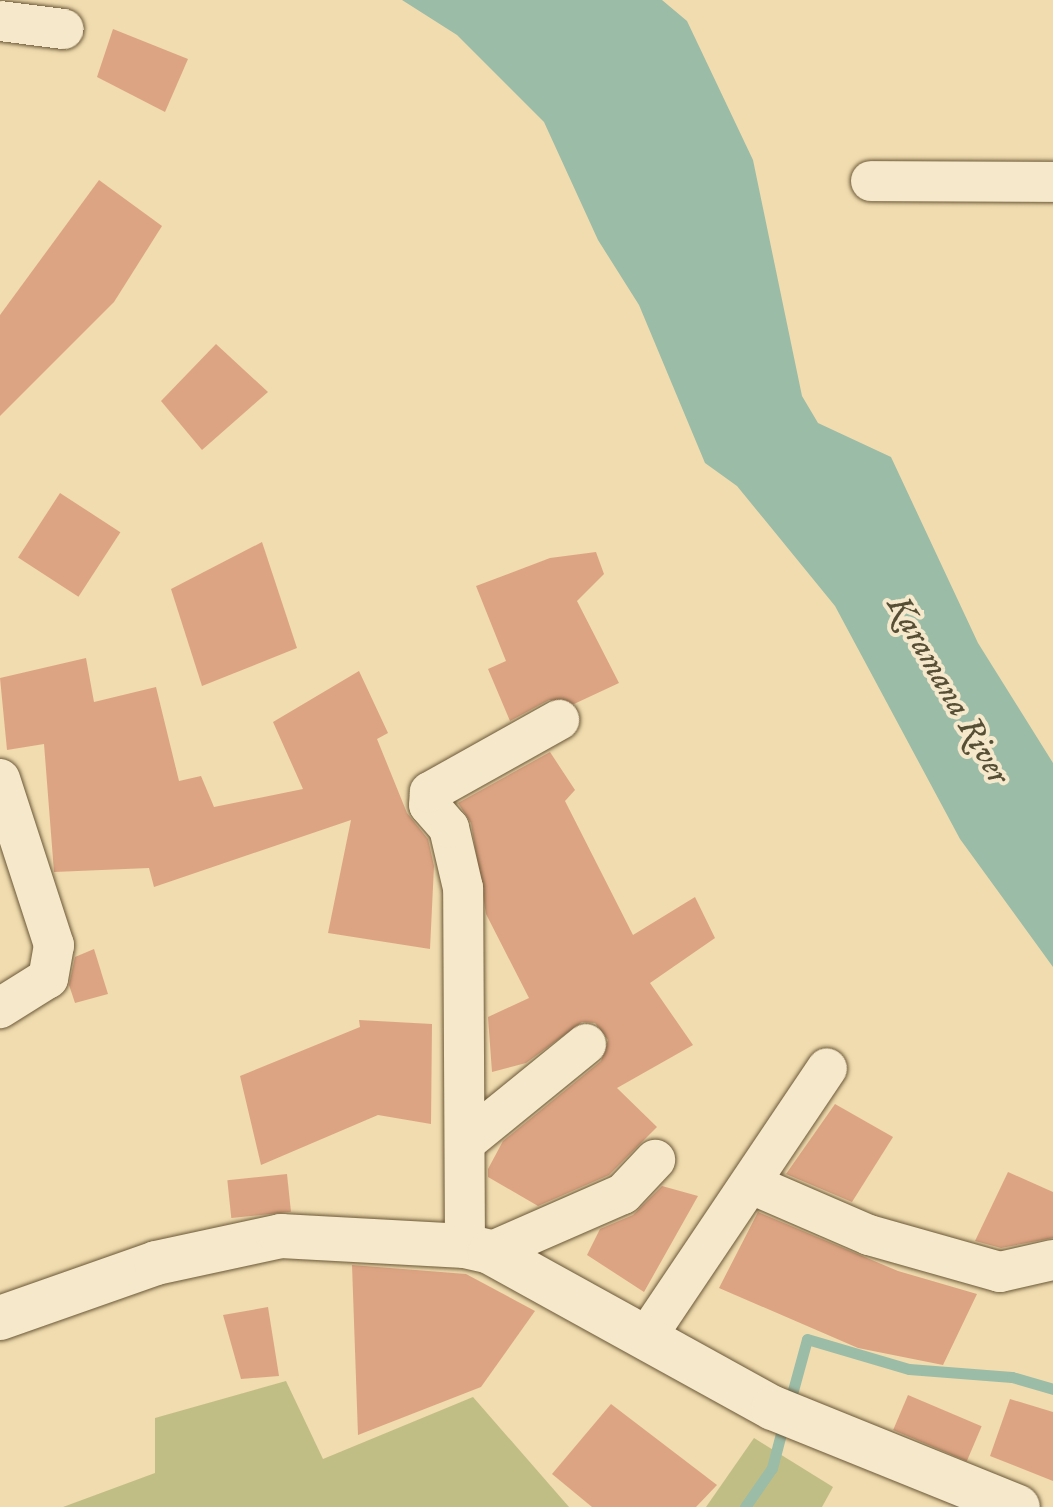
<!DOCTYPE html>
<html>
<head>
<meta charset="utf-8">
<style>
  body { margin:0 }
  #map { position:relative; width:1053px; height:1507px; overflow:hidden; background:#f0dcaf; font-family:"IM FELL English",serif }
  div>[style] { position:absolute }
  .green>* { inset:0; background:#c1be85 }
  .water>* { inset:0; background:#9bbca7 }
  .stream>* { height:11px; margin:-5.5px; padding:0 5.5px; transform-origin:5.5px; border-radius:5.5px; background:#9bbca7 }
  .building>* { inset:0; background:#dda483; transform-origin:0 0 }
  .roads { filter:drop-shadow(0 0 2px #6b5737) drop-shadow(0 0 2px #6b5737) }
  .street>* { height:40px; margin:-20px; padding:0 20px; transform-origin:20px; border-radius:20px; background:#f5e8cb }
  .secondary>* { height:44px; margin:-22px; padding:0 22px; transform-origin:22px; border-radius:22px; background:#f5e8cb }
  span { translate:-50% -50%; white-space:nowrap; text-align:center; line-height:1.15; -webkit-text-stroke:8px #f5e8cb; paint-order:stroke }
  .water-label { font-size:34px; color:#564f35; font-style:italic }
</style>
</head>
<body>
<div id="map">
  <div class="green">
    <i style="clip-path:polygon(286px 1381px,323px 1459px,473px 1397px,569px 1507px,63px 1507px,155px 1473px,155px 1418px)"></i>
    <i style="clip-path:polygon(754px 1438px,833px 1487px,822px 1507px,706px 1507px)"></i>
  </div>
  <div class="water">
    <i style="clip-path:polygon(402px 0,662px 0,687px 21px,753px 160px,802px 396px,818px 423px,891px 457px,978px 643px,1053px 763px,1053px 967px,960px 839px,835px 606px,737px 486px,705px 463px,639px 305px,598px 240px,544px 122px,457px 35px)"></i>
  </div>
  <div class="stream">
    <i style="left:789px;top:1405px;width:68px;rotate:-74.7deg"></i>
    <i style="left:807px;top:1339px;width:106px;rotate:16.4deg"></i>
    <i style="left:909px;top:1369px;width:103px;rotate:4.4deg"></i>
    <i style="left:1012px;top:1377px;width:43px;rotate:16.3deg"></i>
    <i style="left:745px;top:1507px;width:47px;rotate:-55.3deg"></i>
    <i style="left:772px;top:1468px;width:48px;rotate:-75.4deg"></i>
  </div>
  <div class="building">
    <i style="clip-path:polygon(113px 29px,188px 59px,165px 112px,97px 77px)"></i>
    <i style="clip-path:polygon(99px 180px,162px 226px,114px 302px,0 416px,0 315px)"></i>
    <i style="clip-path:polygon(216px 344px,268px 392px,202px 450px,161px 401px)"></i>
    <i style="left:60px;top:493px;width:72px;height:77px;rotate:33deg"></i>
    <i style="clip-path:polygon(262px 542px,297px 648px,202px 686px,171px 589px)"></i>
    <i style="clip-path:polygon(596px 552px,604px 574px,577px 601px,619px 683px,574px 704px,549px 700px,510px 721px,488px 669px,506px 661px,476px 586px,550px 558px)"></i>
    <i style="clip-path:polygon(86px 658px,94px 702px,156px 687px,179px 781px,201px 776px,214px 807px,303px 789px,273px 722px,359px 671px,388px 733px,377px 739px,407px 813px,428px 839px,434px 866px,430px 949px,328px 933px,351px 820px,154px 887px,149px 868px,54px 872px,44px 744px,7px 750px,0 678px)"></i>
    <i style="clip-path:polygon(550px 752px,575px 790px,565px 801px,633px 935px,695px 897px,715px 938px,650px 983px,693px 1045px,617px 1088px,657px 1127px,609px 1175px,538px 1206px,488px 1177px,488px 1169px,503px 1141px,601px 1061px,608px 1040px,595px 1023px,582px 1022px,526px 1063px,492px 1072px,488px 1017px,529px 998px,486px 914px,471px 823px,458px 803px)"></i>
    <i style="clip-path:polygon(94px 949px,108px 994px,75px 1003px,69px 985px,75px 957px)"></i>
    <i style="clip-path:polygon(359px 1020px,432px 1024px,431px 1124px,378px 1115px,261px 1165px,240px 1076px,360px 1027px)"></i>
    <i style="clip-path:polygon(835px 1104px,893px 1137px,852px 1202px,786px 1174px)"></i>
    <i style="clip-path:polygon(1008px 1172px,1053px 1192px,1053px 1238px,1001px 1248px,975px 1241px)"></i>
    <i style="left:287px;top:1174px;width:38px;height:60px;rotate:84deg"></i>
    <i style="clip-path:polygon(662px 1186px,698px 1196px,644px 1292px,587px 1255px,600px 1229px,633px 1215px)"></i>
    <i style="clip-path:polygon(758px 1212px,898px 1271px,977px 1294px,943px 1365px,858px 1348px,719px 1288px)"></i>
    <i style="clip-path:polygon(352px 1265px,466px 1274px,535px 1311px,481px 1387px,358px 1435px)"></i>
    <i style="clip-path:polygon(268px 1307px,279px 1376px,241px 1379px,223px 1315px)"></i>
    <i style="left:908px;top:1395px;width:80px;height:38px;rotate:23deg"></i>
    <i style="clip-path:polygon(1010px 1399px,1053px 1412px,1053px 1481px,990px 1456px)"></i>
    <i style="clip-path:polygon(611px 1404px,717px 1485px,696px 1507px,592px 1507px,552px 1474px)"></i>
  </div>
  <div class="roads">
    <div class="street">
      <i style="left:0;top:21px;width:64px;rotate:7.2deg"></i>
      <i style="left:871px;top:181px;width:182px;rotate:0.3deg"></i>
      <i style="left:0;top:779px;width:175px;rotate:72deg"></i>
      <i style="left:54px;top:945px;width:34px;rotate:100deg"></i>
      <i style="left:48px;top:978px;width:57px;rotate:148deg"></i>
      <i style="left:468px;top:1140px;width:152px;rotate:-39.1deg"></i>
      <i style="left:751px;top:1184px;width:129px;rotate:23.4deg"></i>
      <i style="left:869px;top:1235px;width:136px;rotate:15.8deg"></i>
      <i style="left:1000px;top:1272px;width:54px;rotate:-12.8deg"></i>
      <i style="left:465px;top:1246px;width:358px;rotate:-90.3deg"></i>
      <i style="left:463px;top:888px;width:62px;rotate:-103.1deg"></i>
      <i style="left:449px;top:828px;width:30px;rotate:-131deg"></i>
      <i style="left:429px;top:805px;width:13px;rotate:-86deg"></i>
      <i style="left:430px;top:792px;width:148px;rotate:-29.2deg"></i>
      <i style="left:490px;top:1252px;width:145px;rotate:-23.6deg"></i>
      <i style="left:623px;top:1194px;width:47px;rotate:-46.7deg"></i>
      <i style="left:645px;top:1339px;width:326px;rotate:-56.1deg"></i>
    </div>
    <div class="secondary">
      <i style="left:0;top:1318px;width:165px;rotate:-19.4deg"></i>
      <i style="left:156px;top:1263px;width:128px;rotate:-12.2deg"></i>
      <i style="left:281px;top:1236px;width:184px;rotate:3.1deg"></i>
      <i style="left:465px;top:1246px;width:26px;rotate:13deg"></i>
      <i style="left:490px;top:1252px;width:323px;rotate:28.9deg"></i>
      <i style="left:773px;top:1408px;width:264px;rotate:22deg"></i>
    </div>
  </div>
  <div class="water-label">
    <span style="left:948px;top:690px;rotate:60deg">Karamana River</span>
  </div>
</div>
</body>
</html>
